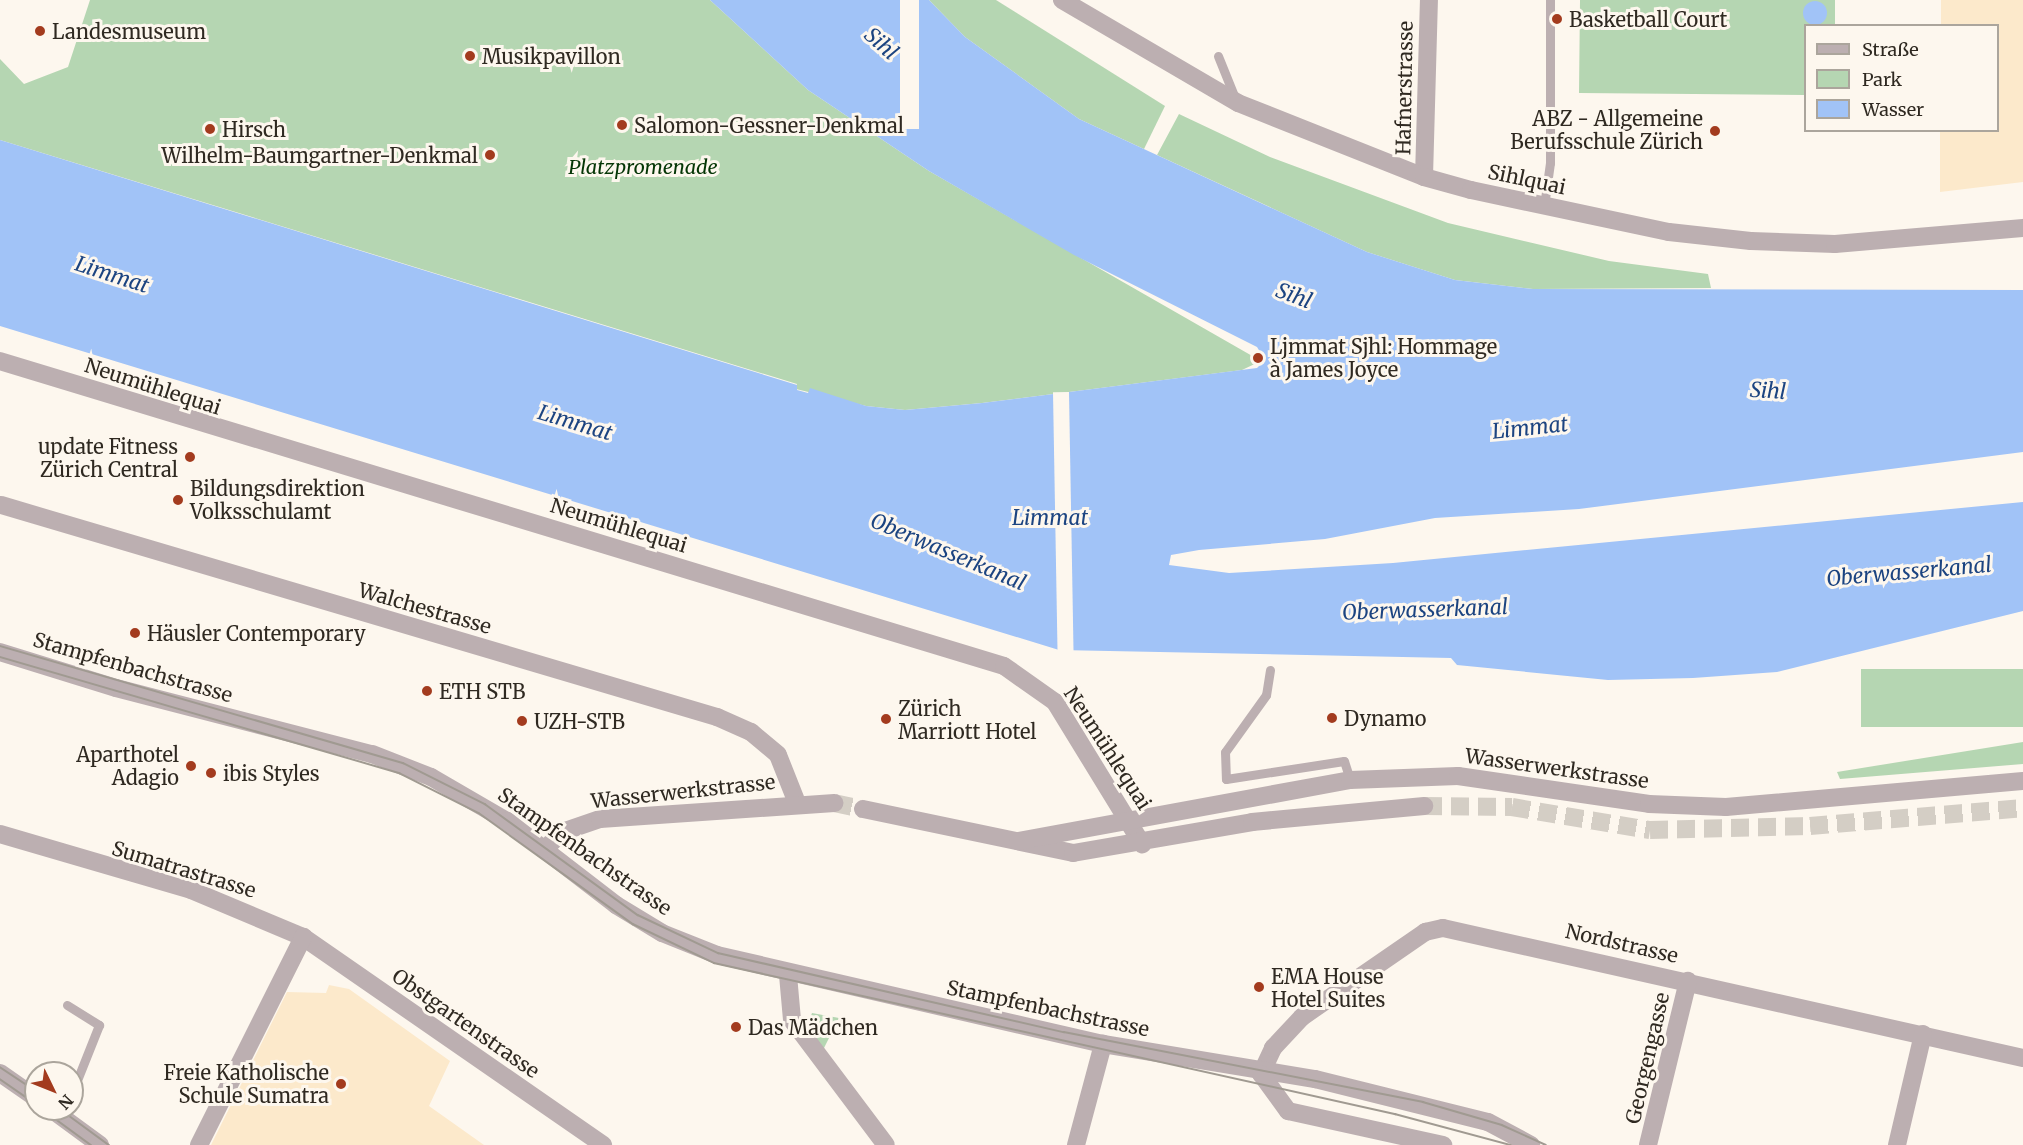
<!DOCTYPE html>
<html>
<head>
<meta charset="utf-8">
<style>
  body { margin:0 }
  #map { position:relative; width:2023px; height:1145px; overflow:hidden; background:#fdf7ee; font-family:Merriweather,serif }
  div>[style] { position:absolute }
  .built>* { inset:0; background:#fce9cb }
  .green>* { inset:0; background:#b5d6b2; transform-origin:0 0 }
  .water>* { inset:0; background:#a1c3f7 }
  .round { border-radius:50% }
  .pier>* { inset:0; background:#fdf7ee; transform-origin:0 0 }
  .tertiary-tunnel>* { height:18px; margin-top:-9px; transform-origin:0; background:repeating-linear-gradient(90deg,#d4cec5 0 18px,transparent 0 27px) }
  .service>* { height:9px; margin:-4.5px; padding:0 4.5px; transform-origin:4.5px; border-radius:4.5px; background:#bcafb1 }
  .minor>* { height:18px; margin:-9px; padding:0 9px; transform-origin:9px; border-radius:9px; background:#bcafb1 }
  .tertiary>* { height:18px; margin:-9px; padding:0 9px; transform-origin:9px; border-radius:9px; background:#bcafb1 }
  .tram>* { height:1.5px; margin:-0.75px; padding:0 0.75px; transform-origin:0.75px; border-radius:0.75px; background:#a09a91 }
  .dots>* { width:16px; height:16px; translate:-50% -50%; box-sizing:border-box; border:3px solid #fdf7ee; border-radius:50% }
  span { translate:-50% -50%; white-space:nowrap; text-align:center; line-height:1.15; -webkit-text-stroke:6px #fdf7ee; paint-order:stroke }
  .poi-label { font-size:20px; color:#2f2921 }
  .left { translate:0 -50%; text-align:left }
  .right { translate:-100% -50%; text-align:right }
  .street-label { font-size:20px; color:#2f2921 }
  .park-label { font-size:20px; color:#053606; font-style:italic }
  .water-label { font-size:21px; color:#1c4481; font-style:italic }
  .legend { position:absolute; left:1804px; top:24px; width:195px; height:108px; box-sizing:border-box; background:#fdf7ee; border:2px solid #aba59c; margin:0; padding:8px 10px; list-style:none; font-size:18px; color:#2f2921 }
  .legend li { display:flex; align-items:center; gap:12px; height:30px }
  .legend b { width:30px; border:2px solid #aba59c }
  .north { position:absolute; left:24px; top:1061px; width:60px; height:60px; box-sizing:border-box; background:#fdf7ee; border:2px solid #aba59c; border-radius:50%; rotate:133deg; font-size:16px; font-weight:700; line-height:24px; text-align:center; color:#2f2921 }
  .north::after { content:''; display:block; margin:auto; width:21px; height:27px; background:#a33b1e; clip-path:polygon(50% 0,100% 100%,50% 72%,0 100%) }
</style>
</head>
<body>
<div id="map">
  <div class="built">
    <i style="clip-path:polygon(1941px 0,2023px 0,2023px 182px,1940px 192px,1940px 131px,1998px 130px,1998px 26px,1941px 25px)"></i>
    <i style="clip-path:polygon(329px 985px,349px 989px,450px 1061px,429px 1106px,484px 1145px,211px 1145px,287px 992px,326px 993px)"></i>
  </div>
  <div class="green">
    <i style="clip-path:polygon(90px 0,710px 0,808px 90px,929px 171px,1261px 361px,1242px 370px,982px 403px,905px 410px,866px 406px,796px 389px,797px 384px,0 140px,0 59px,24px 84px,68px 67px)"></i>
    <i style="clip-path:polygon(929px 0,996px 0,1165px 106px,1144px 149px,1079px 119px,965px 37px)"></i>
    <i style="clip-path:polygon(1580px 0,1835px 0,1835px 25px,1806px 26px,1805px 95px,1579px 93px)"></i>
    <i style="clip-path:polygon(1179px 114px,1270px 157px,1448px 223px,1609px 261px,1708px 274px,1711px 288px,1533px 289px,1455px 280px,1367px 252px,1157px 155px)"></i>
    <i style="left:2023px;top:669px;width:58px;height:162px;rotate:90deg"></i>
    <i style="clip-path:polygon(2023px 742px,2023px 764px,1840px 779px,1837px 772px)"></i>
    <i style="clip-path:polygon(812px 1013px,839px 1018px,823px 1050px,807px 1027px)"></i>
  </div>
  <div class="water">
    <i style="clip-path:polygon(710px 0,929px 0,965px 37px,1079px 119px,1367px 252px,1455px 280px,1533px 289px,2023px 290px,2023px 452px,1579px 509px,1435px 518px,1325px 539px,1199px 550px,1171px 555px,1169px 565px,1229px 573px,1393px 563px,2023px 502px,2023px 611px,1777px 672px,1693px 678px,1608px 680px,1457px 665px,1451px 658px,1059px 650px,0 326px,0 140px,797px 385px,797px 390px,808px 393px,810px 388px,866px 406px,905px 410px,982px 403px,1257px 368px,1265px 360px,1257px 347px,1074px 255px,929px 171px,808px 90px)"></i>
    <i class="round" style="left:1803px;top:1px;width:24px;height:24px"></i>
  </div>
  <div class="pier">
    <i style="left:900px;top:0;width:19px;height:129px"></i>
    <i style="left:1069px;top:392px;width:260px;height:16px;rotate:89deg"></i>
  </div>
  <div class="tertiary-tunnel">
    <i style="left:834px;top:803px;width:30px;rotate:12deg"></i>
    <i style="left:1424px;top:806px;width:88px;rotate:0.7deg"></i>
    <i style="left:1512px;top:807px;width:140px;rotate:9.5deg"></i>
    <i style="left:1650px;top:830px;width:160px;rotate:-1.4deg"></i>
    <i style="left:1810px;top:826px;width:214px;rotate:-4.8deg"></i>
  </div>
  <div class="service">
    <i style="left:1218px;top:56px;width:45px;rotate:68deg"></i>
    <i style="left:1544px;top:206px;width:43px;rotate:-82.1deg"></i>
    <i style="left:1550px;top:163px;width:163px;rotate:-90deg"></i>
    <i style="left:1270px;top:670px;width:25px;rotate:99deg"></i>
    <i style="left:1266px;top:695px;width:70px;rotate:125.7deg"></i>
    <i style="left:1225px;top:752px;width:27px;rotate:88deg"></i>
    <i style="left:1226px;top:779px;width:119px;rotate:-8.7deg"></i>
    <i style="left:1344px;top:761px;width:20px;rotate:72deg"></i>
    <i style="left:67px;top:1005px;width:38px;rotate:32deg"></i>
    <i style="left:99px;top:1025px;width:73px;rotate:111.7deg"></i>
  </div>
  <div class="minor">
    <i style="left:1424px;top:177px;width:177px;rotate:-88.4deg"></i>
    <i style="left:1px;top:505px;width:747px;rotate:16.49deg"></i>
    <i style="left:717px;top:717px;width:37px;rotate:24deg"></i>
    <i style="left:751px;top:732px;width:35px;rotate:40deg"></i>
    <i style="left:778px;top:755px;width:52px;rotate:68.4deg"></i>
    <i style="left:0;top:834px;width:199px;rotate:16.3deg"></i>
    <i style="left:191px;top:890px;width:121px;rotate:22.8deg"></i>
    <i style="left:303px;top:937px;width:365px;rotate:34.7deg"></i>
    <i style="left:788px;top:975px;width:45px;rotate:84.9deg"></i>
    <i style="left:792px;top:1020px;width:156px;rotate:53.1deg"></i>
    <i style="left:1261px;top:1074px;width:29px;rotate:-65deg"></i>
    <i style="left:1273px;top:1048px;width:42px;rotate:-46.9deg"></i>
    <i style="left:1302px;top:1017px;width:150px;rotate:-34.6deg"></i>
    <i style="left:1425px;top:932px;width:18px;rotate:-13deg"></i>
    <i style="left:1443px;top:928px;width:594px;rotate:12.63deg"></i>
    <i style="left:199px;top:1145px;width:233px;rotate:-63.4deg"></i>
    <i style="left:1076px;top:1145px;width:105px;rotate:-75deg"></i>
    <i style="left:1648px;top:1145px;width:169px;rotate:-76.3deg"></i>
    <i style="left:1897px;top:1145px;width:114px;rotate:-76.8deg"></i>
  </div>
  <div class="tertiary">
    <i style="left:1062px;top:0;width:204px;rotate:30.3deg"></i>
    <i style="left:1238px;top:103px;width:200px;rotate:21.7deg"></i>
    <i style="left:1424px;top:177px;width:49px;rotate:15.5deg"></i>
    <i style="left:1471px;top:190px;width:202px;rotate:12deg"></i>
    <i style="left:1669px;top:232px;width:82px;rotate:6.3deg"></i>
    <i style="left:1751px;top:241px;width:84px;rotate:2deg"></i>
    <i style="left:1835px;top:244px;width:189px;rotate:-4.9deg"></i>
    <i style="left:0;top:361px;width:1049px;rotate:16.9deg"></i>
    <i style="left:1004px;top:666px;width:62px;rotate:35.2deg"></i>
    <i style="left:1055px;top:702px;width:167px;rotate:58.5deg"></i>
    <i style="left:0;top:652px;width:121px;rotate:17.2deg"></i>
    <i style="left:116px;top:688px;width:264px;rotate:14.5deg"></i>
    <i style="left:372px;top:754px;width:63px;rotate:21.3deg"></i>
    <i style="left:431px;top:777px;width:88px;rotate:30.1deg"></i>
    <i style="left:507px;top:821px;width:138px;rotate:37.6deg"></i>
    <i style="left:616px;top:905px;width:54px;rotate:31.3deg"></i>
    <i style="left:662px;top:933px;width:59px;rotate:21.8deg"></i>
    <i style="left:717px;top:955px;width:396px;rotate:13deg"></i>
    <i style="left:1103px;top:1044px;width:215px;rotate:9.4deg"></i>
    <i style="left:1315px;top:1079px;width:178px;rotate:14deg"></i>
    <i style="left:1488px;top:1122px;width:49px;rotate:28.1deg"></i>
    <i style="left:863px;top:809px;width:215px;rotate:11.8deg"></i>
    <i style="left:1073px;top:853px;width:182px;rotate:-9.8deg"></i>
    <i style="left:1252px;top:822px;width:173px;rotate:-5.3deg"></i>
    <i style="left:1018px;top:841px;width:338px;rotate:-10.4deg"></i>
    <i style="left:1350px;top:780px;width:108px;rotate:-2.1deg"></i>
    <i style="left:1458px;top:776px;width:193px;rotate:8.3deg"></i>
    <i style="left:1649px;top:804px;width:77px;rotate:2.2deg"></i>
    <i style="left:1726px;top:807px;width:298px;rotate:-5deg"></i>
    <i style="left:544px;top:850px;width:25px;rotate:-45deg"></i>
    <i style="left:562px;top:832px;width:40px;rotate:-18.9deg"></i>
    <i style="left:600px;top:819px;width:235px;rotate:-3.9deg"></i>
    <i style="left:0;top:1073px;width:44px;rotate:34.8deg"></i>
    <i style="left:1261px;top:1074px;width:46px;rotate:53.9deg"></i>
    <i style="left:1288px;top:1111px;width:159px;rotate:12.4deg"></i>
    <i style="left:51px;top:1109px;width:61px;rotate:36.3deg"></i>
  </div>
  <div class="tram">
    <i style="left:0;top:646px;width:420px;rotate:16.2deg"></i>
    <i style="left:403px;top:763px;width:92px;rotate:26.6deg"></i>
    <i style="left:485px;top:804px;width:189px;rotate:36deg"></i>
    <i style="left:638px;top:915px;width:89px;rotate:25.4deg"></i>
    <i style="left:718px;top:953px;width:355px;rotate:12.9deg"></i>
    <i style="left:1064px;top:1032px;width:366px;rotate:11deg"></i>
    <i style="left:1423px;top:1102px;width:82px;rotate:16.2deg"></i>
    <i style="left:1502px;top:1125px;width:48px;rotate:24.4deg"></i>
    <i style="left:0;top:657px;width:416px;rotate:16.2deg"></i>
    <i style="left:399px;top:773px;width:89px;rotate:26.6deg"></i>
    <i style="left:479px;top:813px;width:190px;rotate:35.8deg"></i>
    <i style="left:633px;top:924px;width:90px;rotate:25.7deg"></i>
    <i style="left:714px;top:963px;width:698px;rotate:12.5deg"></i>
    <i style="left:1395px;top:1114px;width:120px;rotate:15deg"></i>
    <i style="left:0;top:1067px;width:43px;rotate:33.7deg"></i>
    <i style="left:0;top:1079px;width:44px;rotate:34.8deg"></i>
    <i style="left:42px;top:1109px;width:61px;rotate:36.3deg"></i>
    <i style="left:60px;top:1109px;width:61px;rotate:36.3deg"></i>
  </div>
  <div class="dots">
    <i style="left:1557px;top:19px;background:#a33b1e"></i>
    <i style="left:40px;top:31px;background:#a33b1e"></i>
    <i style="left:470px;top:56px;background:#a33b1e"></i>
    <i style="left:622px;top:125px;background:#a33b1e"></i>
    <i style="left:210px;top:129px;background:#a33b1e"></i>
    <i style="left:1715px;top:131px;background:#a33b1e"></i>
    <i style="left:490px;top:155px;background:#a33b1e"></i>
    <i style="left:1258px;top:358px;background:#a33b1e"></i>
    <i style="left:190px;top:457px;background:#a33b1e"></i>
    <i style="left:178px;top:500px;background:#a33b1e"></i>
    <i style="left:135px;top:633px;background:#a33b1e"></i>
    <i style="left:427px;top:691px;background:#a33b1e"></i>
    <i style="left:1332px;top:718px;background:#a33b1e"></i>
    <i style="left:886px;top:719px;background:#a33b1e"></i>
    <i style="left:522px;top:721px;background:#a33b1e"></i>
    <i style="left:191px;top:766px;background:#a33b1e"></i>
    <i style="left:211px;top:773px;background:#a33b1e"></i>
    <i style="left:1259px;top:987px;background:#a33b1e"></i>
    <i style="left:736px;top:1027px;background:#a33b1e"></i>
    <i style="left:341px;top:1084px;background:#a33b1e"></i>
  </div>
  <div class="poi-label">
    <span class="left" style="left:1569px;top:19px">Basketball Court</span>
    <span class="left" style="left:52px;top:31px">Landesmuseum</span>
    <span class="left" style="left:482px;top:56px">Musikpavillon</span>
    <span class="right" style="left:1703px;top:130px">ABZ - Allgemeine<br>Berufsschule Zürich</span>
    <span class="left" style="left:634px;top:125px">Salomon-Gessner-Denkmal</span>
    <span class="left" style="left:222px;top:129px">Hirsch</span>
    <span class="right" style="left:478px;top:155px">Wilhelm-Baumgartner-Denkmal</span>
    <span class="left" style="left:1270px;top:358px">Ljmmat Sjhl: Hommage<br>à James Joyce</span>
    <span class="right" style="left:178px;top:458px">update Fitness<br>Zürich Central</span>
    <span class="left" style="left:190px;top:500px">Bildungsdirektion<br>Volksschulamt</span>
    <span class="left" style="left:147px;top:633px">Häusler Contemporary</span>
    <span class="left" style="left:439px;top:691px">ETH STB</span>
    <span class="left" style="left:898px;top:720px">Zürich<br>Marriott Hotel</span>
    <span class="left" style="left:1344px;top:718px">Dynamo</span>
    <span class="left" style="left:534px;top:721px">UZH-STB</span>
    <span class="right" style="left:179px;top:766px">Aparthotel<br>Adagio</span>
    <span class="left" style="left:223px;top:773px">ibis Styles</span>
    <span class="left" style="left:1271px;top:988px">EMA House<br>Hotel Suites</span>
    <span class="left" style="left:748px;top:1027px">Das Mädchen</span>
    <span class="right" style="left:329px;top:1084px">Freie Katholische<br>Schule Sumatra</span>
  </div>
  <div class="street-label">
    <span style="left:1404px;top:88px;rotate:-89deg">Hafnerstrasse</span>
    <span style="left:1527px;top:179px;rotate:12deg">Sihlquai</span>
    <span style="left:153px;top:386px;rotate:18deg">Neumühlequai</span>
    <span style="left:619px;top:525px;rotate:17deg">Neumühlequai</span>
    <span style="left:425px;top:608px;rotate:16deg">Walchestrasse</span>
    <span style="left:133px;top:667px;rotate:16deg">Stampfenbachstrasse</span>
    <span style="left:1108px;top:748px;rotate:57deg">Neumühlequai</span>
    <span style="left:1557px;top:768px;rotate:8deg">Wasserwerkstrasse</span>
    <span style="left:683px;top:791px;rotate:-6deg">Wasserwerkstrasse</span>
    <span style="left:585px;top:851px;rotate:35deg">Stampfenbachstrasse</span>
    <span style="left:184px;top:869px;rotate:17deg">Sumatrastrasse</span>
    <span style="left:1622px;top:943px;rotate:13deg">Nordstrasse</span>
    <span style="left:1048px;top:1008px;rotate:12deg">Stampfenbachstrasse</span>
    <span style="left:466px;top:1023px;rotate:35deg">Obstgartenstrasse</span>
    <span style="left:1647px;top:1058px;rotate:-77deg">Georgengasse</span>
  </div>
  <div class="park-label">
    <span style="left:643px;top:166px">Platzpromenade</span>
  </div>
  <div class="water-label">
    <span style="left:881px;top:44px;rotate:42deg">Sihl</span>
    <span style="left:112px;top:275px;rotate:18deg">Limmat</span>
    <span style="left:1294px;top:296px;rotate:21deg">Sihl</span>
    <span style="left:1768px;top:391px;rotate:4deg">Sihl</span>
    <span style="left:575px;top:423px;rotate:17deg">Limmat</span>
    <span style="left:1530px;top:428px;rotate:-6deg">Limmat</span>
    <span style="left:1050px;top:518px">Limmat</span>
    <span style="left:948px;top:552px;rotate:23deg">Oberwasserkanal</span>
    <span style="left:1909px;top:572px;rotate:-5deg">Oberwasserkanal</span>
    <span style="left:1425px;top:610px;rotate:-2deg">Oberwasserkanal</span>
  </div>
  <ul class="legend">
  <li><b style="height:8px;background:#bcafb1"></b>Straße</li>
  <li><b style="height:16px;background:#b5d6b2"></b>Park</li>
  <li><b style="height:16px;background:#a1c3f7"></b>Wasser</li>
  </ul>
  <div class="north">N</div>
</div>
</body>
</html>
